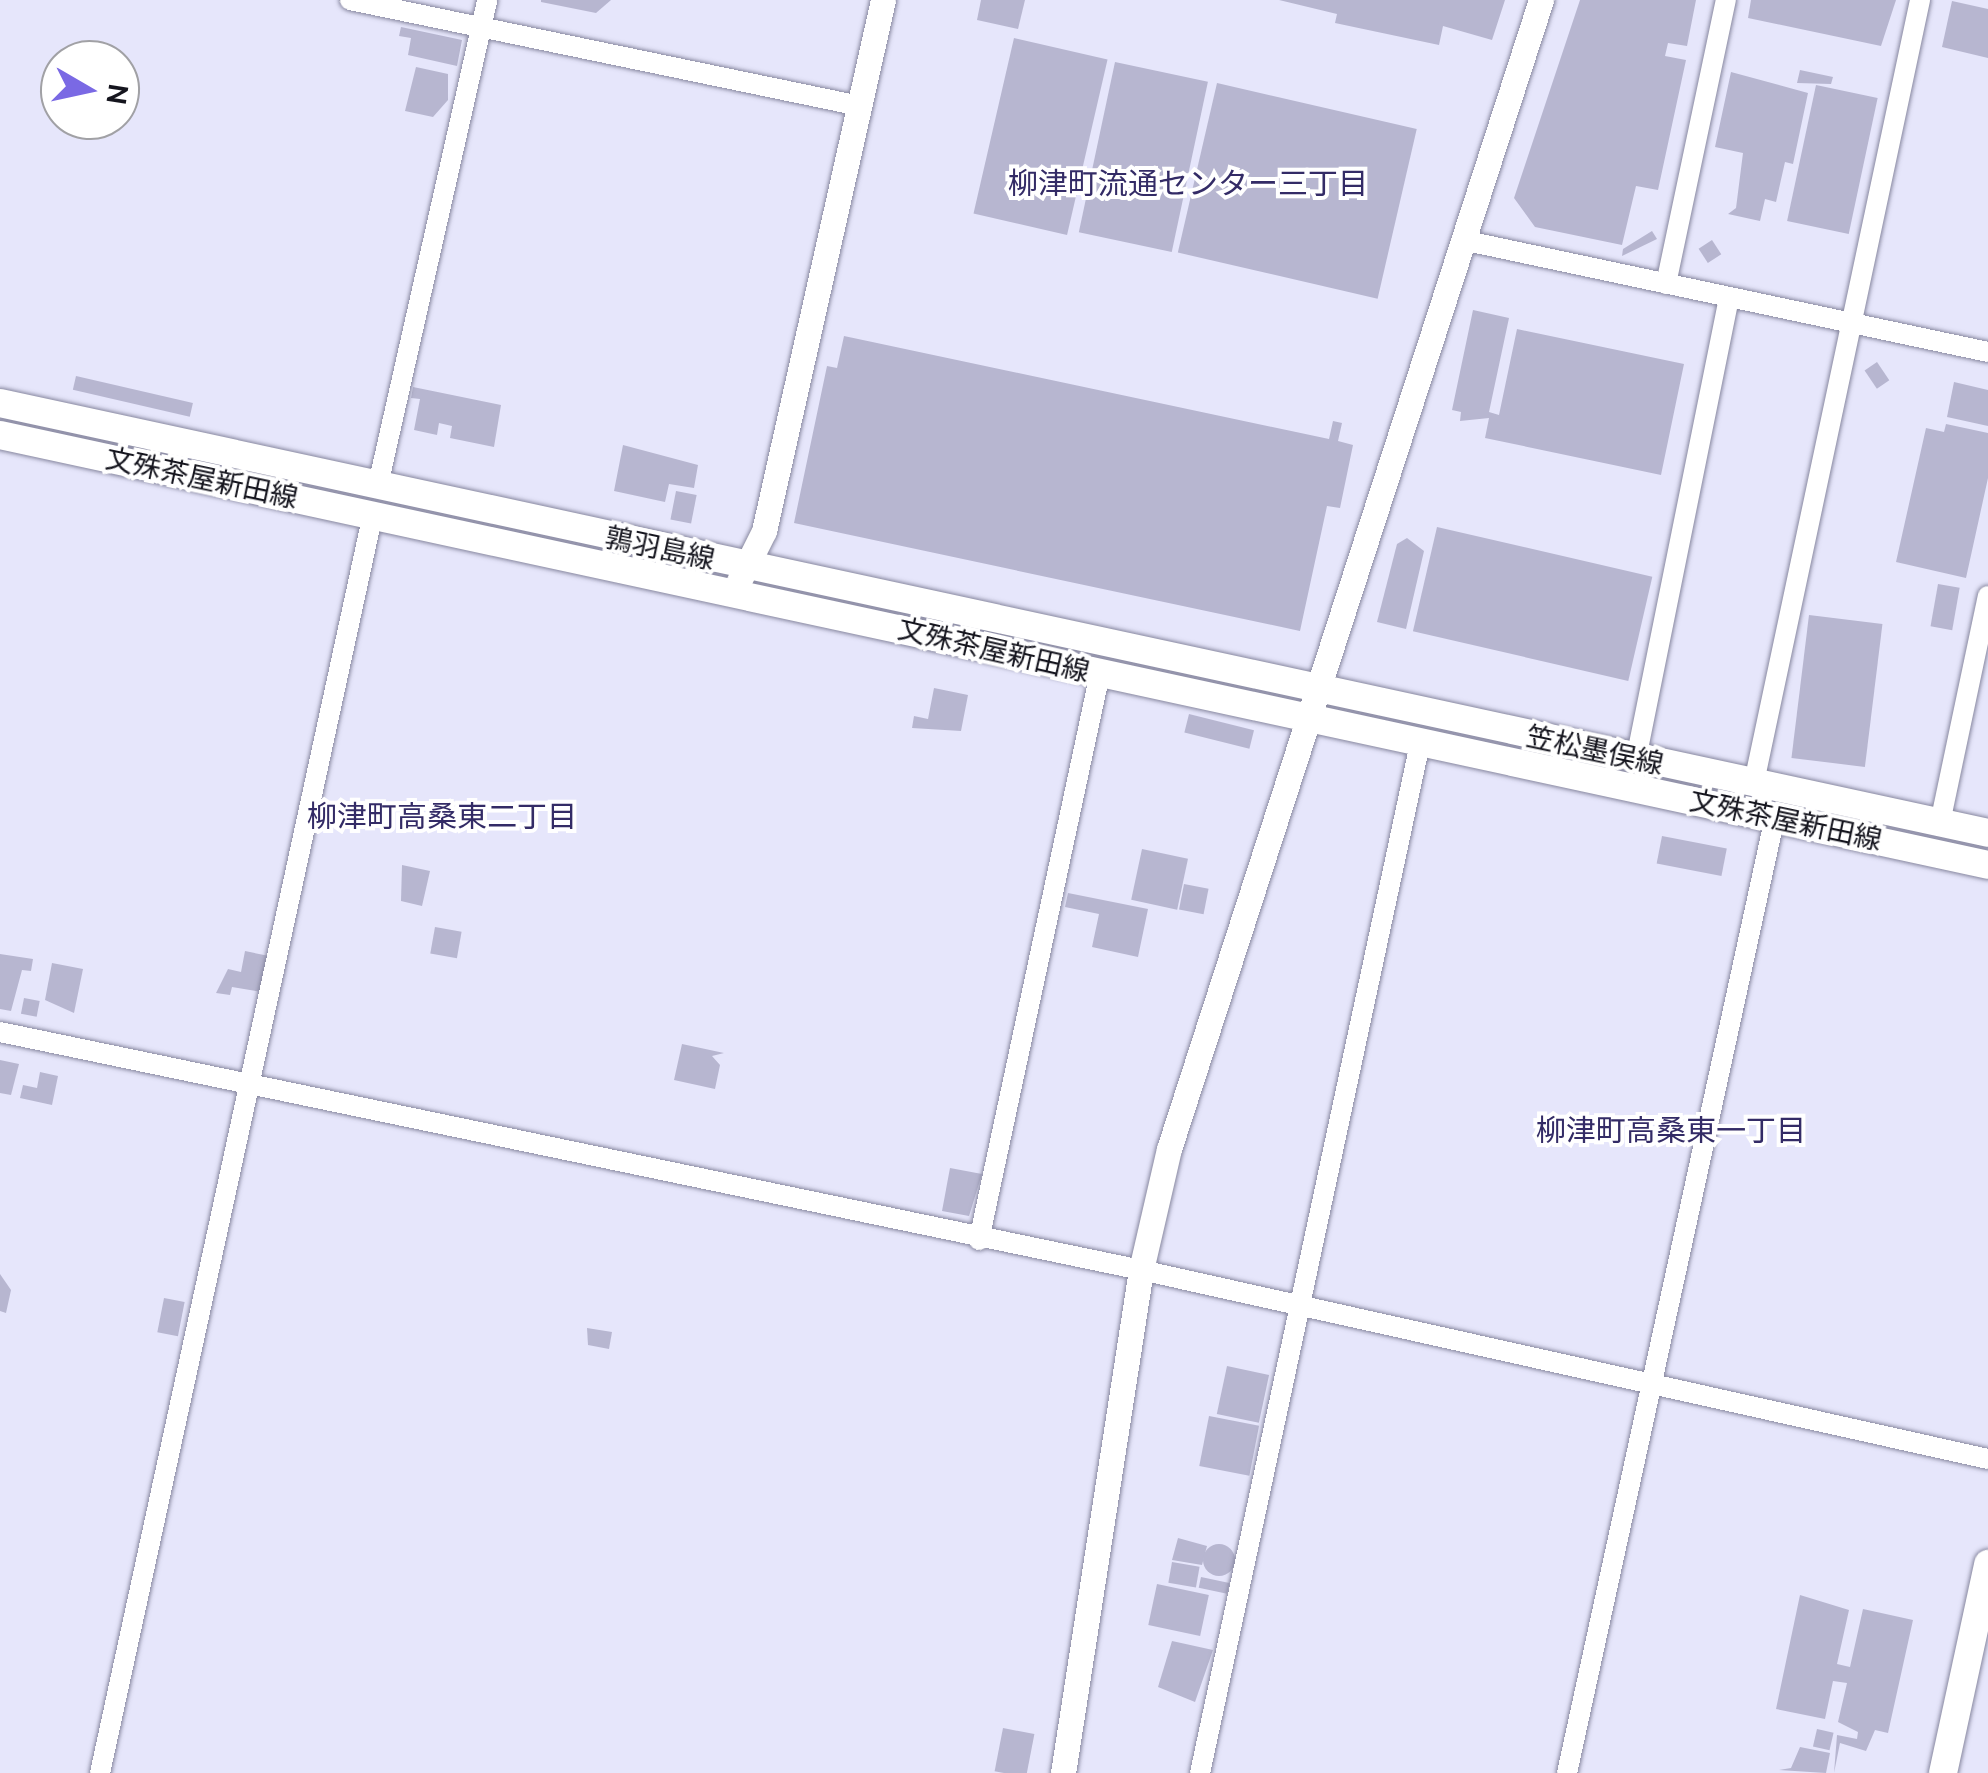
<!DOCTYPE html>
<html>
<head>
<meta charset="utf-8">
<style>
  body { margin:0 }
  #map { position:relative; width:1988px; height:1773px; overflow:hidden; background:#e6e6fb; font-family:Ubuntu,"Noto Sans JP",sans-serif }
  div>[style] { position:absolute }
  .building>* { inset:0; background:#b7b6d0; transform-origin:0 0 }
  .round { border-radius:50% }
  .roads { filter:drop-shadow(0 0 2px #87879f) drop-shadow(0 0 2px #87879f) }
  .minor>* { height:20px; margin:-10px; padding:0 10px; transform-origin:10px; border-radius:10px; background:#fff }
  .tertiary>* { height:25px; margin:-12.5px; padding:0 12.5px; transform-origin:12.5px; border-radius:12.5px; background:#fff }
  .secondary>* { height:28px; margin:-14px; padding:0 14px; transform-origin:14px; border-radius:14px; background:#fff }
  span { translate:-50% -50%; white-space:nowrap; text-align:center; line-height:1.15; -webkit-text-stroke:8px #fff; paint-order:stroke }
  .street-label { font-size:28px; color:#15151e }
  .neighbourhood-label { font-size:30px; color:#332b66 }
  .north { position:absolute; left:40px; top:40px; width:100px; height:100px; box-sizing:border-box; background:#fff; border:2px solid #a1a1a5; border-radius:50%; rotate:99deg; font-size:28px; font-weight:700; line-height:40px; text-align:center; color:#15151e }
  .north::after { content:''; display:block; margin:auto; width:35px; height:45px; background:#7a69e4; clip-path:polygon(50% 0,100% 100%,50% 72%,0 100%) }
</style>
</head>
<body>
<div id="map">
  <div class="building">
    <i style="clip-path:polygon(611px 0,596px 13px,541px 2px,541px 0)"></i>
    <i style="clip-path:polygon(981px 0,1025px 0,1018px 29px,977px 20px)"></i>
    <i style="clip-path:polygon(1279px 0,1505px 0,1492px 40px,1443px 26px,1439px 45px,1335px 23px,1337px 14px)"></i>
    <i style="clip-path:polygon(1580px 0,1696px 0,1687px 46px,1668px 43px,1665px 56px,1686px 60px,1658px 190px,1636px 186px,1622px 245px,1535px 227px,1514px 198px)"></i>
    <i style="clip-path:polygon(1751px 0,1896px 0,1881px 46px,1748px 18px)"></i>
    <i style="clip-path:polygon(1952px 1px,1988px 9px,1988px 58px,1942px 47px)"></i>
    <i style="clip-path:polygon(401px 27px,462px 40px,457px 66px,408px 55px,411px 38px,399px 36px)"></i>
    <i style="left:1014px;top:38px;width:96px;height:180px;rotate:13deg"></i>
    <i style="left:1115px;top:62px;width:95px;height:174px;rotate:12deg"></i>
    <i style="clip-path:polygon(416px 67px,448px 74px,448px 100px,433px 117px,405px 111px)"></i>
    <i style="clip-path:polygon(1800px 70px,1833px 77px,1831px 84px,1797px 83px)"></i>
    <i style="clip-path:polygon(1731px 72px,1808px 93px,1793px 164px,1785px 162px,1776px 202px,1765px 199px,1760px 221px,1728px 214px,1736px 208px,1743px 153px,1715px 147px)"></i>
    <i style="left:1217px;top:83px;width:205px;height:174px;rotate:13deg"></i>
    <i style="left:1816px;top:85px;width:63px;height:139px;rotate:12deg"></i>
    <i style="clip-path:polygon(1652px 231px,1657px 239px,1622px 256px,1623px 249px)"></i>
    <i style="left:1712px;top:240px;width:17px;height:16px;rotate:57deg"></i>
    <i style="clip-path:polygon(1473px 310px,1509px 318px,1489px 412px,1499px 415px,1517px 329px,1684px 364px,1661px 475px,1485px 438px,1489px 418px,1460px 421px,1461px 412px,1452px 410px)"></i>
    <i style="clip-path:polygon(844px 336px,1329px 439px,1333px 421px,1342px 423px,1338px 441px,1353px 445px,1340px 508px,1327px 506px,1300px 631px,794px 523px,827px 366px,837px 368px)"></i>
    <i style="left:1877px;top:362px;width:22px;height:15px;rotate:56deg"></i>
    <i style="left:76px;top:376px;width:120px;height:14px;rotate:13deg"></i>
    <i style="clip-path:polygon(1954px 382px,1988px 390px,1988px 426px,1947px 417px)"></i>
    <i style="clip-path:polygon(413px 387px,501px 405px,494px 447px,450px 438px,452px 426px,439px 423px,437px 435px,414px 430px,420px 399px,411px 398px)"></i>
    <i style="clip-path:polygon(1946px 424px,1988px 433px,1988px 478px,1966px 578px,1896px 562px,1926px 428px,1944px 432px)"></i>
    <i style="clip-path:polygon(623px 445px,698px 465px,694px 488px,669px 484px,665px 502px,614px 491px)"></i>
    <i style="left:676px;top:491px;width:21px;height:29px;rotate:11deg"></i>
    <i style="left:1437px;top:527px;width:221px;height:107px;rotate:13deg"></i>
    <i style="clip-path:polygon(1407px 538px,1424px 551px,1406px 629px,1377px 622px,1397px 544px)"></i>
    <i style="left:1938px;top:584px;width:22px;height:43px;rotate:10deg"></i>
    <i style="left:1809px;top:615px;width:74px;height:144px;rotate:7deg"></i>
    <i style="clip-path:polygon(934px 688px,968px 695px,961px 731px,912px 728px,914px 716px,928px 719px)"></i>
    <i style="left:1189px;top:714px;width:67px;height:19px;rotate:14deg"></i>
    <i style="left:1662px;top:836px;width:66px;height:28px;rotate:11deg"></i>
    <i style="left:1142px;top:849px;width:47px;height:52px;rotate:12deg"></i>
    <i style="clip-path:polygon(402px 865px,430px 871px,422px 906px,401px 901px)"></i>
    <i style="left:1184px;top:884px;width:25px;height:26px;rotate:11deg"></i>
    <i style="clip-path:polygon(1068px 893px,1148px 909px,1138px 957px,1092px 947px,1099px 914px,1065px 907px)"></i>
    <i style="left:435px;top:927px;width:27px;height:27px;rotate:10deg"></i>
    <i style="clip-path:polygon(245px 951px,269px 956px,262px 992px,232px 987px,230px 995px,216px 993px,228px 969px,241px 972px)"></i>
    <i style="clip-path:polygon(0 954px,33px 959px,31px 971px,22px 970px,11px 1011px,0 1009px)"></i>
    <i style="clip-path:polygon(52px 963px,83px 969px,74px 1013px,45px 1000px)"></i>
    <i style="left:24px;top:998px;width:16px;height:16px;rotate:11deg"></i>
    <i style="clip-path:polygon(682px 1044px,724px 1053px,712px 1056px,720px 1065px,715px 1089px,674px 1080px)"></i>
    <i style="clip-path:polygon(0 1060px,19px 1064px,11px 1095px,0 1093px)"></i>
    <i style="clip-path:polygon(40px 1072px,58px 1076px,52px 1105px,20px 1098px,23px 1085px,37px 1088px)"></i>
    <i style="clip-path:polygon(950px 1168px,982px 1174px,969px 1216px,942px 1211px)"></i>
    <i style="clip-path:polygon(0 1274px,11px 1290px,6px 1313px,0 1311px)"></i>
    <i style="left:164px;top:1298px;width:21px;height:35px;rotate:11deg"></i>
    <i style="clip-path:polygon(587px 1328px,612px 1332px,609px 1349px,588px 1345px)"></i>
    <i style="left:1227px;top:1366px;width:43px;height:49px;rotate:12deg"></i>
    <i style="left:1209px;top:1416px;width:51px;height:51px;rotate:11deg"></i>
    <i style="clip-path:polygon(1178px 1538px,1207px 1546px,1202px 1565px,1172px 1560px)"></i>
    <i class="round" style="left:1203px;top:1544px;width:32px;height:32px"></i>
    <i style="left:1172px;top:1562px;width:28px;height:21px;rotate:10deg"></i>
    <i style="left:1201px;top:1577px;width:29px;height:11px;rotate:12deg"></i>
    <i style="left:1157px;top:1584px;width:53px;height:42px;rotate:12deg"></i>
    <i style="clip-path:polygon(1800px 1595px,1849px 1610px,1837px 1664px,1850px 1667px,1863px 1609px,1913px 1620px,1888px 1733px,1875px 1730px,1866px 1751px,1840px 1743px,1834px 1773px,1837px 1735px,1857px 1739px,1858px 1732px,1838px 1722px,1847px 1683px,1833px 1681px,1825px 1719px,1776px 1709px)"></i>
    <i style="clip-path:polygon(1172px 1641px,1213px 1650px,1195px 1702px,1158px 1687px)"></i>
    <i style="left:1003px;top:1728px;width:32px;height:44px;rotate:11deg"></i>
    <i style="left:1817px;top:1729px;width:17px;height:18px;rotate:13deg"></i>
    <i style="clip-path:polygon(1800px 1747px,1830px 1753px,1826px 1773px,1779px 1770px,1791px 1768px)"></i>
  </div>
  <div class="roads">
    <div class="minor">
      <i style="left:350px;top:0;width:521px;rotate:11.74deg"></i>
      <i style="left:1462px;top:240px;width:538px;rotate:12.02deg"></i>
      <i style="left:1666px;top:284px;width:290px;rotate:-78.1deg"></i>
      <i style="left:378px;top:485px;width:497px;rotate:-77.3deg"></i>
      <i style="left:1636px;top:759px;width:470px;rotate:-78.6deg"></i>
      <i style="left:1756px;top:773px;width:790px;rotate:-78.02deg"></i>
      <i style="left:1940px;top:823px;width:232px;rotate:-78.1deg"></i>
      <i style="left:0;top:1032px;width:1166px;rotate:11.78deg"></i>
      <i style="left:1141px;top:1270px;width:868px;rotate:12.58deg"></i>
      <i style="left:979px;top:1240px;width:580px;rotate:-77.95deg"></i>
      <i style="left:100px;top:1773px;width:1288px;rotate:-77.77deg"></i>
      <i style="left:1200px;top:1773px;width:1053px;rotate:-77.94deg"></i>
      <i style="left:1567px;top:1773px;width:978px;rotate:-77.73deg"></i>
    </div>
    <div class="tertiary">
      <i style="left:739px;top:581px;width:56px;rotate:-63.4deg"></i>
      <i style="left:764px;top:531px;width:544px;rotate:-77.37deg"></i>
      <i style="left:1063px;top:1773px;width:509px;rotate:-81.19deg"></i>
      <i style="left:1141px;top:1270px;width:124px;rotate:-77deg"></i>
      <i style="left:1169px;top:1149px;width:1208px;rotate:-72.06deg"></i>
    </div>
    <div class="secondary">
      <i style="left:0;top:403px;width:2034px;rotate:12.2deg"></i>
      <i style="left:0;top:435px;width:2034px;rotate:12.2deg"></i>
      <i style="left:1943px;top:1773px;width:214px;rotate:-77.8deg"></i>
    </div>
  </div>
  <div class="street-label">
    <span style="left:202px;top:478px;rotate:12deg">文殊茶屋新田線</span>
    <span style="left:660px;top:548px;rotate:12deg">鶉羽島線</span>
    <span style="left:994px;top:650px;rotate:13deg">文殊茶屋新田線</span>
    <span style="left:1595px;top:750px;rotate:12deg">笠松墨俣線</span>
    <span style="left:1786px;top:820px;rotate:12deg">文殊茶屋新田線</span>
  </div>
  <div class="neighbourhood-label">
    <span style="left:1188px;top:183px">柳津町流通センター三丁目</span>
    <span style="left:442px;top:816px">柳津町高桑東二丁目</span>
    <span style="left:1671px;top:1130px">柳津町高桑東一丁目</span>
  </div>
  <div class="north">N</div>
</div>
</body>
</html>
